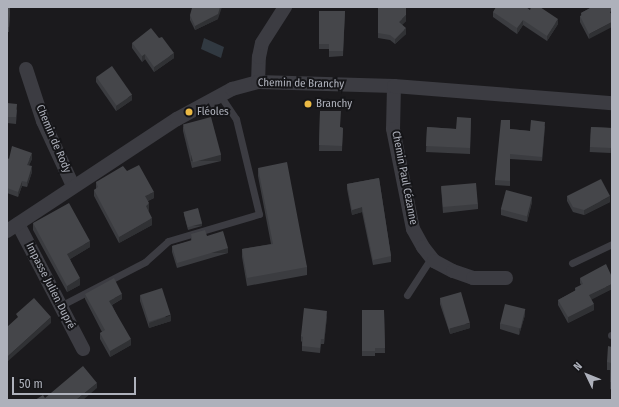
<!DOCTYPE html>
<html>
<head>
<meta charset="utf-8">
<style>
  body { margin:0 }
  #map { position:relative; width:619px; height:407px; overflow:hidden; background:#1b1a1d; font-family:"Fira Sans Condensed",sans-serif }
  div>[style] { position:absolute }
  .water>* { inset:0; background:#313941 }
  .lane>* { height:7px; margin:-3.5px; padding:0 3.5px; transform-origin:3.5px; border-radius:3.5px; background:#3c3c42 }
  .street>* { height:14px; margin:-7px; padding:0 7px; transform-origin:7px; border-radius:7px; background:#3c3c42 }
  .wall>* { inset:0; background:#3b3c40; transform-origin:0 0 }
  .shaded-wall>* { inset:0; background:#303134; transform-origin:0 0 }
  .building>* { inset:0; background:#45464a; transform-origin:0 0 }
  .dots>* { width:11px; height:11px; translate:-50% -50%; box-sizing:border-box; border:2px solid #151518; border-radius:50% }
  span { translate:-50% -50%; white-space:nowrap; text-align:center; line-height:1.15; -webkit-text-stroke:4px #151518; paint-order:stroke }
  .street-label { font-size:11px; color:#aeb1bb }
  .poi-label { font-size:11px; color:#aeb1bb }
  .left { translate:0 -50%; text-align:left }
  .frame { position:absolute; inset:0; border:8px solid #aeb1bb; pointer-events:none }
  .north { position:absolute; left:567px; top:355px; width:40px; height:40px; -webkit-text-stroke:3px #151518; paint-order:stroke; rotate:313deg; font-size:11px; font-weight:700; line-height:16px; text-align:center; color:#aeb1bb }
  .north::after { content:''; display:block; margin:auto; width:14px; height:18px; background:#aeb1bb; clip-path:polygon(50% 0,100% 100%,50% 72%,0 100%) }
  .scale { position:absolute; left:12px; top:377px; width:124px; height:18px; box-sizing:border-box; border:2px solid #aeb1bb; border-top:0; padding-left:5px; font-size:12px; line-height:14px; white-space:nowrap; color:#aeb1bb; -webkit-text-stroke:3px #151518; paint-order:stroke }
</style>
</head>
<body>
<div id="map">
  <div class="water">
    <i style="clip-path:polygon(204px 38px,224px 47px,221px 58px,201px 49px)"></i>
  </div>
  <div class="lane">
    <i style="left:572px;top:263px;width:44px;rotate:-25.4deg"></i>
    <i style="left:407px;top:295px;width:44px;rotate:-57deg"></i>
    <i style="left:60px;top:306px;width:96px;rotate:-27.4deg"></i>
    <i style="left:145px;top:262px;width:31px;rotate:-42deg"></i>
    <i style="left:168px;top:241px;width:95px;rotate:-16.5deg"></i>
    <i style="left:259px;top:214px;width:98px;rotate:-103.6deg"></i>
    <i style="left:236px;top:119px;width:29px;rotate:-124deg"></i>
    <i style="left:611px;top:335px;width:1px"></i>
  </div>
  <div class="street">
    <i style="left:26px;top:69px;width:55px;rotate:71.9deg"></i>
    <i style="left:43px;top:121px;width:72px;rotate:65.2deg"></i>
    <i style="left:258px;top:82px;width:25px;rotate:-88deg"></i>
    <i style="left:259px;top:57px;width:14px;rotate:-78deg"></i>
    <i style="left:262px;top:43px;width:43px;rotate:-57.4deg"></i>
    <i style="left:394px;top:86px;width:43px;rotate:91.3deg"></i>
    <i style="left:393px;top:129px;width:102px;rotate:78.7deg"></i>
    <i style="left:413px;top:229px;width:21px;rotate:61deg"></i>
    <i style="left:423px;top:247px;width:18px;rotate:52deg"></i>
    <i style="left:434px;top:261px;width:21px;rotate:28deg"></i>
    <i style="left:453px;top:271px;width:21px;rotate:19deg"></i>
    <i style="left:473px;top:278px;width:33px"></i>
    <i style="left:18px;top:224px;width:141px;rotate:62.5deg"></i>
    <i style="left:7px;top:231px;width:204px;rotate:-33.4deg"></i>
    <i style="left:177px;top:119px;width:63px;rotate:-28.6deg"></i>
    <i style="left:232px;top:89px;width:27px;rotate:-15deg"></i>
    <i style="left:258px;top:82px;width:136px;rotate:1.7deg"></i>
    <i style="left:394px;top:86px;width:219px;rotate:4.5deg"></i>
  </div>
  <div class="wall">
    <i style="clip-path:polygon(7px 7px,10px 12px,9px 32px,7px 32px)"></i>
    <i style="clip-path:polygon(378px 7px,406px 21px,402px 25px,406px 34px,395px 44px,390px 40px,378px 38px)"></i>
    <i style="clip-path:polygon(592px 7px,589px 39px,580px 22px,580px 16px,581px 16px,581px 13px)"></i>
    <i style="clip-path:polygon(530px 10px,558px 24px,547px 41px,523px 25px,517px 34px,493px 17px,493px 12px)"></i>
    <i style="clip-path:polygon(319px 11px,345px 11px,343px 56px,329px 57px,329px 49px,319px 49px)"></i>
    <i style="clip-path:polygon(190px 15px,218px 19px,195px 30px,190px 20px)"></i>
    <i style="clip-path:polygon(132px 43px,174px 58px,154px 72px,145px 59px,142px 62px,132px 48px)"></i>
    <i style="clip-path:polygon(96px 77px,132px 100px,116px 111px,96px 82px)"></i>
    <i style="clip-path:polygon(7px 103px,17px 110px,16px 124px,7px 123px)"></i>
    <i style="clip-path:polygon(320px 111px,340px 127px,343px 128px,342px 151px,319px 151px)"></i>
    <i style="clip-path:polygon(471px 118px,470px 154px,426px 152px,427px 127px,456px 129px)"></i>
    <i style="clip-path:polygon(183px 126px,221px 161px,192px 168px,183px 131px)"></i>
    <i style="clip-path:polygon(545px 126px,542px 161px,510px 159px,510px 186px,495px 185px,495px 180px,510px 129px,530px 131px)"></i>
    <i style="left:591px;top:127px;width:21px;height:25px;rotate:3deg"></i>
    <i style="clip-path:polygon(7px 158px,9px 159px,32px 159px,29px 165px,32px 172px,27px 187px,22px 186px,18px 197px,7px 193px)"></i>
    <i style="clip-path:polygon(258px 168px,307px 267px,307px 275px,247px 286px,242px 257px,242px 249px,271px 244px,258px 176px)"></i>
    <i style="clip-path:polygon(127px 171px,154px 198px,148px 201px,149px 210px,148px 211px,152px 225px,119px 243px,94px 196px,94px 190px,96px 189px,96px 182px)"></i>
    <i style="clip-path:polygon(379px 178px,391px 256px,391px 262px,373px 265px,362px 212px,352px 215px,347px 189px,347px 184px)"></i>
    <i style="clip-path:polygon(441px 187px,478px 204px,478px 209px,443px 213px)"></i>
    <i style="clip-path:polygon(567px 196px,610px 202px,584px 215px,573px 212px,567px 201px)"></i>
    <i style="clip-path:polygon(532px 202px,527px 222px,501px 215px,501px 209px)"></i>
    <i style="clip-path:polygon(184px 212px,202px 226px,188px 230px,184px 215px)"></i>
    <i style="clip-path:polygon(33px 223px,90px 247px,70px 259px,80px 285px,67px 292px,33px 230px)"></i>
    <i style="clip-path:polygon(191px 234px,207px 236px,228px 253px,177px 268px,172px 252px,172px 246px,191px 241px)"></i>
    <i style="clip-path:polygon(580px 278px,612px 289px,591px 299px,594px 310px,568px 323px,558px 305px,558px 300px,575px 291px,575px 288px,581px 285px,580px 283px)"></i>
    <i style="clip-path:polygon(85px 294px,122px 299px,112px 305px,131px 345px,110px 357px,100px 339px,100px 333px,102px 332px,85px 299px)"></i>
    <i style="clip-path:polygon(140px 295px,171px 321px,149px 328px,140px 301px)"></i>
    <i style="clip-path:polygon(440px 299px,470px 328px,450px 334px,440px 304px)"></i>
    <i style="clip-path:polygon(362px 310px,384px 310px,385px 353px,375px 353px,375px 356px,362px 356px)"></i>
    <i style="clip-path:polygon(525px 315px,519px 335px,500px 329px,500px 323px)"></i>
    <i style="clip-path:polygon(327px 316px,324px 344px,321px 344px,320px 353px,302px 351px,302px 342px,301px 341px,301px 336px)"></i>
    <i style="clip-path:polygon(612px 347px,612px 390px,610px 389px,610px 370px,607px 370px,607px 362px)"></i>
  </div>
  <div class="shaded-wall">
    <i style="clip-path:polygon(220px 7px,222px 7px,218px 19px,195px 30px,195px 26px)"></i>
    <i style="clip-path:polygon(406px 15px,406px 21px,399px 27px,399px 22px)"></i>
    <i style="clip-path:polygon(558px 19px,558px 24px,547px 41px,547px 36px)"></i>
    <i style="clip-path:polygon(523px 20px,523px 25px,517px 34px,517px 28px)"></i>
    <i style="clip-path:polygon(612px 22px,612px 27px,589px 39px,589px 34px)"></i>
    <i style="clip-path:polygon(406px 28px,406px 34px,395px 44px,395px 39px)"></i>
    <i style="clip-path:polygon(174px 53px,174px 58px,154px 72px,154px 67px)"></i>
    <i style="clip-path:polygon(145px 54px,145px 59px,142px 62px,142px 56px)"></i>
    <i style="clip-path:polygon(132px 95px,132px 100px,116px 111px,116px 106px)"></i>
    <i style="clip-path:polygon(545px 122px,545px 126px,542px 161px,542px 157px)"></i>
    <i style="clip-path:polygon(32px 153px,32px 159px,27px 170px,27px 165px)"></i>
    <i style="left:221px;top:155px;width:6px;height:30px;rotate:90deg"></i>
    <i style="clip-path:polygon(32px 166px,32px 172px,27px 187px,27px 182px)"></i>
    <i style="clip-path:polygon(22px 181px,22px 186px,18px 197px,18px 192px)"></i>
    <i style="clip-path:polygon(154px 192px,154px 198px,145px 202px,145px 196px)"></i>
    <i style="clip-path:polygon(610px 196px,610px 202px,584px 215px,584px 210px)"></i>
    <i style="clip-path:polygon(532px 197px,532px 202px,527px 222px,527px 216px)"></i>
    <i style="clip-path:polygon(149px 203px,149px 210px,146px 212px,146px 206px)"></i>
    <i style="clip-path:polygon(362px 207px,362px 212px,352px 215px,352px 210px)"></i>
    <i style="clip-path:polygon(152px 218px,152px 225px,119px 243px,119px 237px)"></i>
    <i style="left:202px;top:223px;width:3px;height:15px;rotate:90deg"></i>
    <i style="clip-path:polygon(90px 241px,90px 247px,67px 261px,67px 254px)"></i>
    <i style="left:228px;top:248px;width:5px;height:53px;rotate:90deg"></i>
    <i style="clip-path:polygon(80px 278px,80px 285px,67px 292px,67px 286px)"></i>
    <i style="clip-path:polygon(612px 284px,612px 289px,589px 301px,589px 295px)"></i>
    <i style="clip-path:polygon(122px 294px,122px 299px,109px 306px,109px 301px)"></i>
    <i style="clip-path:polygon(594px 304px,594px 310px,568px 323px,568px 317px)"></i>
    <i style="clip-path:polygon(525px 309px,525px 315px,519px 335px,519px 330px)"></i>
    <i style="clip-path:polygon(327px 311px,327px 316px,324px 344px,324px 339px)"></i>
    <i style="clip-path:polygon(171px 315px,171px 321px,149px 328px,149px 323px)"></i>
    <i style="clip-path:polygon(51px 317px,51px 323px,7px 362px,7px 357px)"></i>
    <i style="clip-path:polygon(470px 323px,470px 328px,450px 334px,450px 328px)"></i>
    <i style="clip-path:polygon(131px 339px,131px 345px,110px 357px,110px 351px)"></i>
    <i style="clip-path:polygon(97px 383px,97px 388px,83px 400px,76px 400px)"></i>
  </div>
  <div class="building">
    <i style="clip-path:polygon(7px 7px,10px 7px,9px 27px,7px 27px)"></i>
    <i style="clip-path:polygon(195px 7px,220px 7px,218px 14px,195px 26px,190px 15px,192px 8px)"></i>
    <i style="clip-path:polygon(378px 7px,406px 7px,406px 15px,399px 22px,406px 28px,395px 39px,390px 35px,378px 33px)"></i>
    <i style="clip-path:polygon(496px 7px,526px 7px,530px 10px,531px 7px,540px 7px,558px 19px,547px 36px,523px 20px,517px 28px,493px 12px)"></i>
    <i style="clip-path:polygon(592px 7px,612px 7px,612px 11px,610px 12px,612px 15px,612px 22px,589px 34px,580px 16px,582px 15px,581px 13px)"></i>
    <i style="clip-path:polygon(319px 11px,345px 11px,343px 51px,329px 51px,329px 44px,319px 44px)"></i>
    <i style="clip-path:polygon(151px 28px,159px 38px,162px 37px,174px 53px,154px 67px,145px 54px,142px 56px,132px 43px)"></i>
    <i style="left:112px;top:66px;width:35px;height:19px;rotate:55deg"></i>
    <i style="clip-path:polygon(7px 103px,17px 104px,16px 117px,7px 117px)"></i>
    <i style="clip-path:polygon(320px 111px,341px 111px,340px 127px,343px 128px,342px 146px,319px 145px)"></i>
    <i style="left:211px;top:117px;width:39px;height:29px;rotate:75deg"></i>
    <i style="clip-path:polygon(457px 117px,471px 118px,470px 148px,426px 146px,427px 127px,456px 129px)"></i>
    <i style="clip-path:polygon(501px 120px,510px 120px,510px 129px,530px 131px,531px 120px,545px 122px,542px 157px,510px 154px,510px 181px,495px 180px)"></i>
    <i style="left:591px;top:127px;width:21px;height:20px;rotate:3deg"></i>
    <i style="clip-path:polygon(12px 146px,32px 153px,27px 165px,32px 166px,27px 182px,22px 181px,18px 192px,7px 188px,7px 158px,9px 159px)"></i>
    <i style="clip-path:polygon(287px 162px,307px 267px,247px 278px,242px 249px,273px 244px,258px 168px)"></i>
    <i style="clip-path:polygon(139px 165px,154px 192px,145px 196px,149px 203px,146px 206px,152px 218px,119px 237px,94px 190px,98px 187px,96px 182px,123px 166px,127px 171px)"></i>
    <i style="clip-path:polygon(379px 178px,391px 256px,373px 260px,362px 207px,352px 210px,347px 184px)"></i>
    <i style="clip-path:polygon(601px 179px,610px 196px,584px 210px,573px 207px,567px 196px)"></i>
    <i style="left:476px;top:183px;width:21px;height:35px;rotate:85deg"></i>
    <i style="left:506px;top:190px;width:27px;height:20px;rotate:15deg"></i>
    <i style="clip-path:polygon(69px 203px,90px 241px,67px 254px,80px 278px,67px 286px,33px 223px)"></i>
    <i style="left:198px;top:208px;width:16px;height:15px;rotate:75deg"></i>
    <i style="clip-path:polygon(205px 230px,207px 236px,223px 231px,228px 248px,177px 263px,172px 246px,192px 240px,191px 234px)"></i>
    <i style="clip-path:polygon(606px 264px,612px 277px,612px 284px,589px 295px,594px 304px,568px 317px,558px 300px,576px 290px,575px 288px,583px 284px,580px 278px)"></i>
    <i style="clip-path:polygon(114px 278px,122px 294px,109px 301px,131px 339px,110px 351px,100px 333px,105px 330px,85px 294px)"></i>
    <i style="left:162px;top:288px;width:28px;height:23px;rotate:72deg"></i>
    <i style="left:461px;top:292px;width:32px;height:22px;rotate:74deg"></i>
    <i style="clip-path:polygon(34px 298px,51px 317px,7px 357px,7px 327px,18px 317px,16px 314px)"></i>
    <i style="left:505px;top:304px;width:21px;height:20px;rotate:14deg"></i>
    <i style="clip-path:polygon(304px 308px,327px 311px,324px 339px,321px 339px,320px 348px,302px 346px,303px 337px,301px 336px)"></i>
    <i style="clip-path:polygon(362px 310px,384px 310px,385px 348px,375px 348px,375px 351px,362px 351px)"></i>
    <i style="clip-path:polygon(608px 346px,612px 347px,612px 382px,610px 382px,611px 363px,607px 362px)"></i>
    <i style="clip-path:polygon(83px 366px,97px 383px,76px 400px,35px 400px,43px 395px,45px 398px)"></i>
  </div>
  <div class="dots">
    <i style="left:308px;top:104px;background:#ebb944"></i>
    <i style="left:189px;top:112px;background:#ebb944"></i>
  </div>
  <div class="street-label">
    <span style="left:301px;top:84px;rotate:1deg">Chemin de Branchy</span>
    <span style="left:53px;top:139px;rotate:67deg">Chemin de Rody</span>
    <span style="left:404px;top:178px;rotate:79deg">Chemin Paul Cézanne</span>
    <span style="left:50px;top:286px;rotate:63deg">Impasse Julien Dupré</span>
  </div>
  <div class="poi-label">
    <span class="left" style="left:316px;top:104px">Branchy</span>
    <span class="left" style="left:197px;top:112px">Fléoles</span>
  </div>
  <div class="frame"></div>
  <div class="north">N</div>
  <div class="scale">50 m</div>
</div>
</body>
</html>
